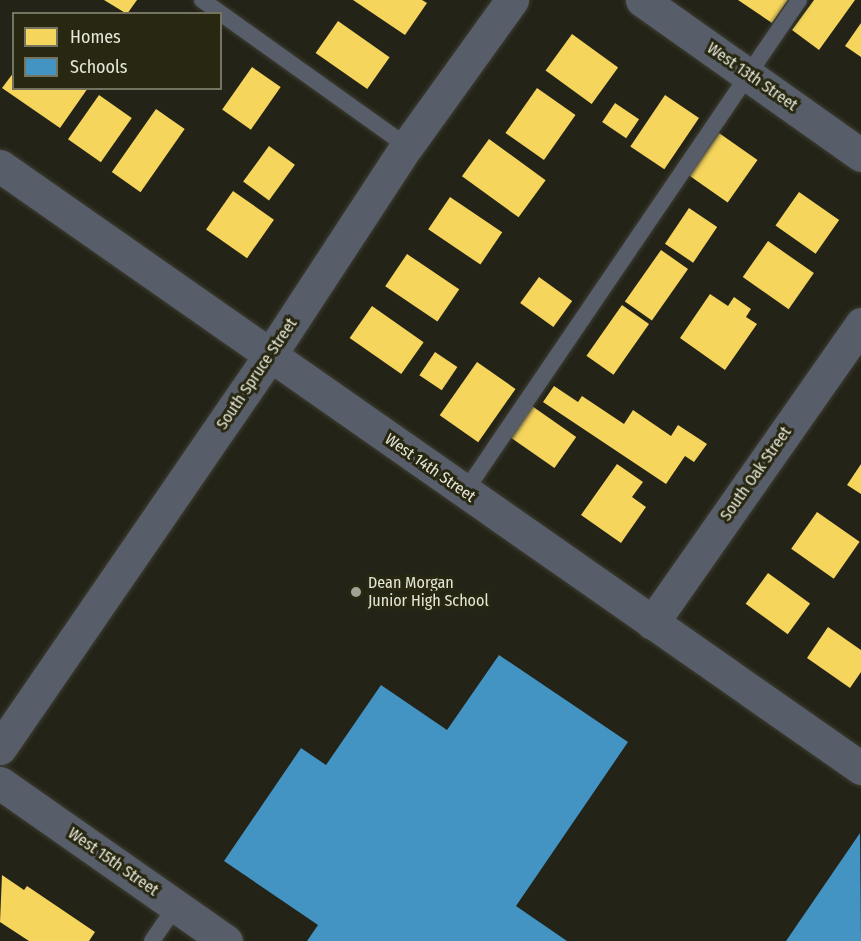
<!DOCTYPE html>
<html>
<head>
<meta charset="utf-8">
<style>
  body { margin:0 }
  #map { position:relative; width:861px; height:941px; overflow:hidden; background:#232317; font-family:"Fira Sans Condensed",sans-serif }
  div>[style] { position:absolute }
  .homes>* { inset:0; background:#f6d55c; transform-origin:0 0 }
  .schools>* { inset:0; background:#4393c3 }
  .roads { filter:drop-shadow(0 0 2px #3d3d33) drop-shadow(0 0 2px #3d3d33) }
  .lane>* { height:16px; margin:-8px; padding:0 8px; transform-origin:8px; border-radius:8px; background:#585e69 }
  .street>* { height:33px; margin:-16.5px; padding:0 16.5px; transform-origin:16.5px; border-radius:16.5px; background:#585e69 }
  .dots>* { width:16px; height:16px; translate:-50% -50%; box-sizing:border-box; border:3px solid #282812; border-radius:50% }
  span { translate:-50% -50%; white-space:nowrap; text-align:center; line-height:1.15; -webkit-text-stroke:6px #282812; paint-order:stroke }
  .street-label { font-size:16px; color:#e6e6d8 }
  .poi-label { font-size:16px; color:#e6e6d8 }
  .left { translate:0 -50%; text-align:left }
  .legend { position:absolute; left:12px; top:12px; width:210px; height:78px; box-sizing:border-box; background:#282812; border:2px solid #747461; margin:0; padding:8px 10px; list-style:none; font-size:18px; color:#e6e6d8 }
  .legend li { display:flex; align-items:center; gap:12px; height:30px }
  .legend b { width:30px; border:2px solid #747461 }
</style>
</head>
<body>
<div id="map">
  <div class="homes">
    <i style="clip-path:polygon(104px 0,137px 0,127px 14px)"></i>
    <i style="clip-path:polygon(353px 0,422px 0,427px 3px,405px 35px)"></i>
    <i style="clip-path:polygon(738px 0,788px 0,772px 23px)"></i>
    <i style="clip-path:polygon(814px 0,855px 0,819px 50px,792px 30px)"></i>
    <i style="left:338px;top:21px;width:63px;height:39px;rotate:35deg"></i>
    <i style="clip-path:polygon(861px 23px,861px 57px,845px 46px)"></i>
    <i style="left:572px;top:34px;width:57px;height:45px;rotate:36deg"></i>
    <i style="left:252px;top:67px;width:35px;height:52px;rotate:35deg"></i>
    <i style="clip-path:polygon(14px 72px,14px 88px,88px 88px,60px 128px,2px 88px)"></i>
    <i style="left:537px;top:88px;width:47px;height:55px;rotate:35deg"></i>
    <i style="left:99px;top:95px;width:40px;height:54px;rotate:35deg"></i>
    <i style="left:665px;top:95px;width:41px;height:62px;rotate:34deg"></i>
    <i style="left:615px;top:103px;width:29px;height:23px;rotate:34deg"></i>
    <i style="left:156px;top:109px;width:35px;height:77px;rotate:35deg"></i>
    <i style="left:719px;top:133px;width:47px;height:52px;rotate:35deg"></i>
    <i style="left:489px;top:139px;width:70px;height:46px;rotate:36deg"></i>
    <i style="left:269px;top:146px;width:32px;height:44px;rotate:36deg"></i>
    <i style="left:233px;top:191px;width:50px;height:47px;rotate:35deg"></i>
    <i style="left:799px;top:192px;width:49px;height:41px;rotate:35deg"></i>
    <i style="left:450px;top:197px;width:63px;height:39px;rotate:34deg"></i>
    <i style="left:689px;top:208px;width:34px;height:43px;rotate:34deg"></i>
    <i style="left:768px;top:241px;width:56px;height:44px;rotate:35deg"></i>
    <i style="left:661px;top:250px;width:33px;height:63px;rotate:35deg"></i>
    <i style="left:407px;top:254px;width:63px;height:39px;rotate:34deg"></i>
    <i style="left:539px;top:277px;width:41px;height:32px;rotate:36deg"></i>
    <i style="clip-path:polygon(710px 294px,728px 306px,734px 297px,751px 309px,746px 317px,757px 324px,725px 370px,680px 338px)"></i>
    <i style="left:622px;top:305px;width:33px;height:62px;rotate:35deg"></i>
    <i style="left:372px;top:306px;width:63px;height:39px;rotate:35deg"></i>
    <i style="left:435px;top:352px;width:27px;height:28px;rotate:34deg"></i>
    <i style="left:477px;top:362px;width:47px;height:65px;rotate:35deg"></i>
    <i style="clip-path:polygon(554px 386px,578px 402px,582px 396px,624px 424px,633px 410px,671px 436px,678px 425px,707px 444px,694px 462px,685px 456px,666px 484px,543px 402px)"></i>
    <i style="left:532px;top:406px;width:54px;height:38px;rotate:35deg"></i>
    <i style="clip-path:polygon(617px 464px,643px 482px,632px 497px,646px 507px,621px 543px,581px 515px)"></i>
    <i style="clip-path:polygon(861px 464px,861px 494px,847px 485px)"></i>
    <i style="left:817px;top:512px;width:52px;height:45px;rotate:35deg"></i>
    <i style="left:768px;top:573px;width:52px;height:38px;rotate:36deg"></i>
    <i style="clip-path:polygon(828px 627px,861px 650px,861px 672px,850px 688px,807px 658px)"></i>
    <i style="clip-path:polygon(2px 875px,24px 890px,27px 886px,95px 932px,89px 941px,29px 941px,0 922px)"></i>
  </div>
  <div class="schools">
    <i style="clip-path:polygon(499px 655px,628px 742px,516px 906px,567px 941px,307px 941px,318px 925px,224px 861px,301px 748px,326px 765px,381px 685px,447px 730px)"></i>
    <i style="clip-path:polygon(860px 833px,861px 941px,786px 941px)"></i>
  </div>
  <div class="roads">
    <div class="lane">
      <i style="left:202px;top:0;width:252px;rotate:35.5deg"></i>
      <i style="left:464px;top:493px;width:596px;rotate:-55.8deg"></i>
      <i style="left:152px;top:941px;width:42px;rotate:-55.6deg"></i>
    </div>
    <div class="street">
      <i style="left:642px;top:0;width:268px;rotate:35.3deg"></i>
      <i style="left:0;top:166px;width:1051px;rotate:34.96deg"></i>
      <i style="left:652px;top:623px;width:365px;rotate:-55deg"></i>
      <i style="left:0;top:748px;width:477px;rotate:-55.5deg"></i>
      <i style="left:270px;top:355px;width:250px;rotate:-56.8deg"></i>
      <i style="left:407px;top:146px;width:180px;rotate:-54.3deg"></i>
      <i style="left:0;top:783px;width:276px;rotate:35deg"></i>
    </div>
  </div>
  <div class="dots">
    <i style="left:356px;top:592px;background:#a2a294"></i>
  </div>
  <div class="street-label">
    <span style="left:752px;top:77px;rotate:35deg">West 13th Street</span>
    <span style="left:257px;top:374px;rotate:-56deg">South Spruce Street</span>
    <span style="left:430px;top:468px;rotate:35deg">West 14th Street</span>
    <span style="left:756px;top:474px;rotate:-55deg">South Oak Street</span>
    <span style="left:113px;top:862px;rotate:35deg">West 15th Street</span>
  </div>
  <div class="poi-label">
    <span class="left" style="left:368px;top:592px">Dean Morgan<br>Junior High School</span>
  </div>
  <ul class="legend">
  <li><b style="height:16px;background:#f6d55c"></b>Homes</li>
  <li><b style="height:16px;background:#4393c3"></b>Schools</li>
  </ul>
</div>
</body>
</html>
